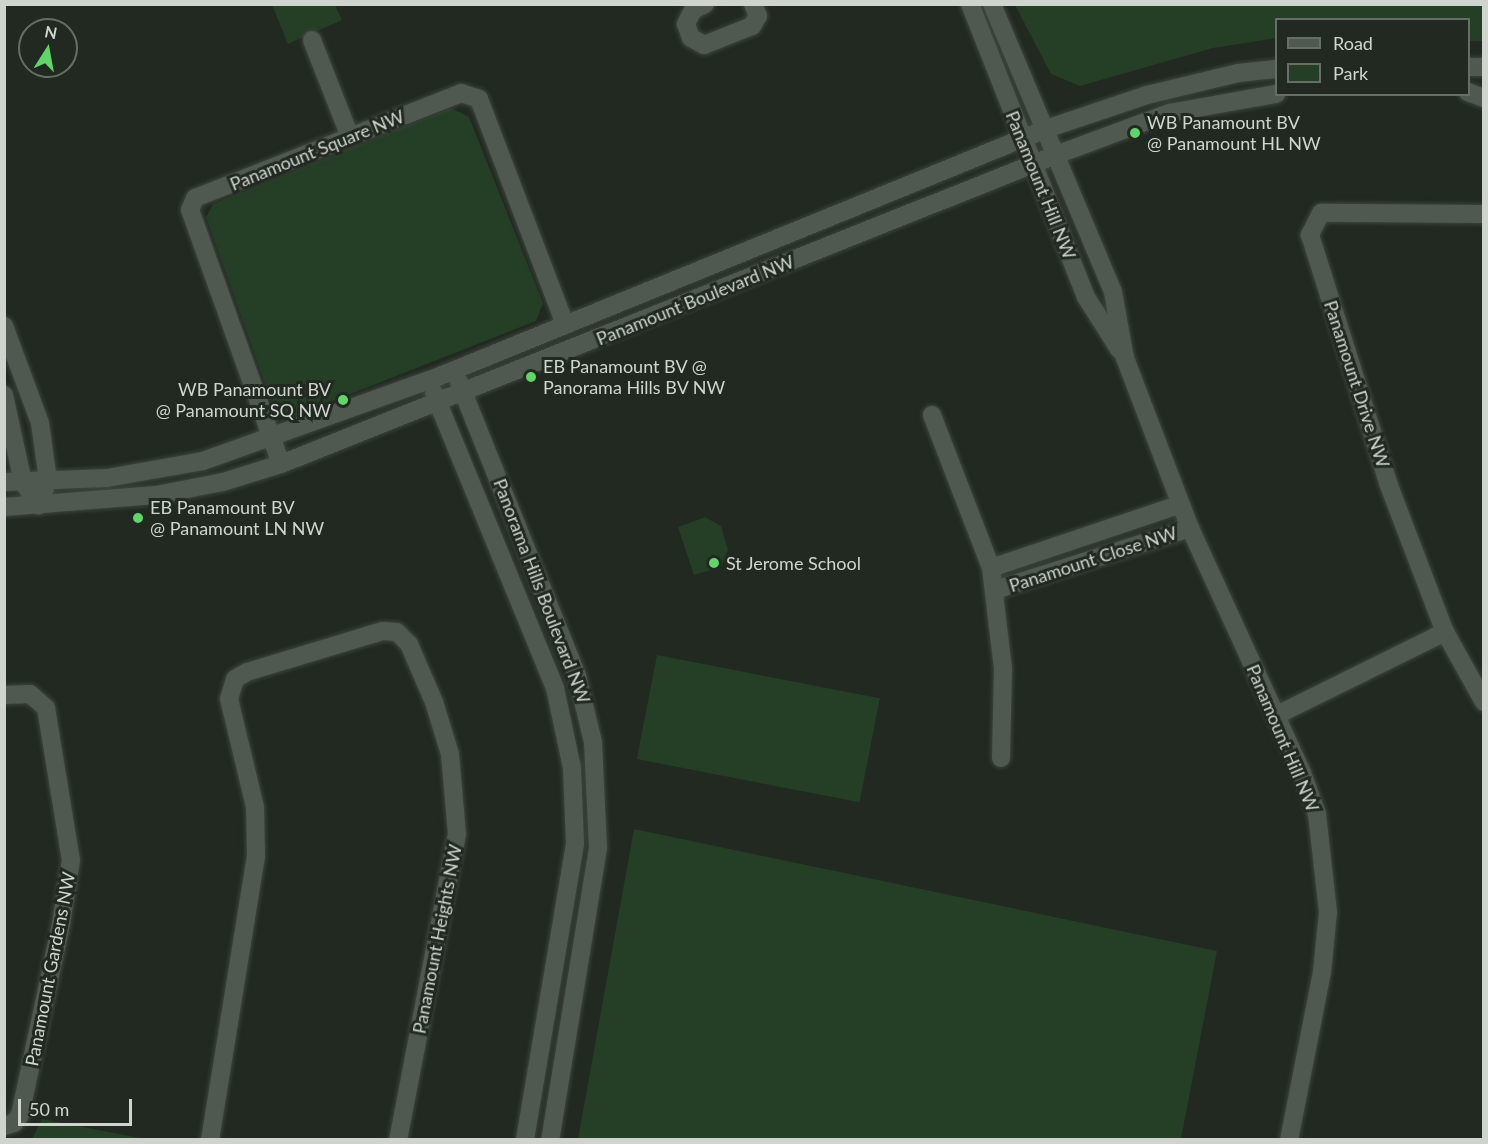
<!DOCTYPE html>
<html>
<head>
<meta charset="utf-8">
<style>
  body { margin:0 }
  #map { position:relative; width:1488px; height:1144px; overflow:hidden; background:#212921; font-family:Lato,sans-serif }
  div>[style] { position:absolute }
  .green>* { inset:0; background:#253e26; transform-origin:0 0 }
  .roads { filter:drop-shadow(0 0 2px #3e443e) drop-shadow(0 0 2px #3e443e) }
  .minor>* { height:18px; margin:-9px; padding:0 9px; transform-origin:9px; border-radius:9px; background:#505950 }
  .tertiary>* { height:18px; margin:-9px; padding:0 9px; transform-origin:9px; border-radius:9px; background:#505950 }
  .dots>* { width:16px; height:16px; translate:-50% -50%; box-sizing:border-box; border:3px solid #212921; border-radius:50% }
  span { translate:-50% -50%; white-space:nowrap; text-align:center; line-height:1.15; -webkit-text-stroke:6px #212921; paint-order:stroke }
  .poi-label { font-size:18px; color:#cfd4cf }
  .left { translate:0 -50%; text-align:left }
  .right { translate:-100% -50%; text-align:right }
  .street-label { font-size:18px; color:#cfd4cf }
  .frame { position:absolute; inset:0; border:6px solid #cfd4cf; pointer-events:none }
  .legend { position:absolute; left:1275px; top:18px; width:195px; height:78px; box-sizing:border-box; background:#212921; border:2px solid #676d67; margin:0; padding:8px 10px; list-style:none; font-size:18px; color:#cfd4cf }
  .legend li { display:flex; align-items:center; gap:12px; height:30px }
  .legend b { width:30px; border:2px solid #676d67 }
  .north { position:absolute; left:18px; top:18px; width:60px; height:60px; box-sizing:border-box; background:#212921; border:2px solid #676d67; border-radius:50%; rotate:11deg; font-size:16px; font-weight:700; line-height:24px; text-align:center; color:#cfd4cf }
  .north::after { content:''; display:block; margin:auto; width:21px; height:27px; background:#61d46a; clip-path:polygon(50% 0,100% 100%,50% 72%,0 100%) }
  .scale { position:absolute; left:18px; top:1099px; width:114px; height:27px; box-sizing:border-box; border:3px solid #cfd4cf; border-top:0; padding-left:8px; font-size:18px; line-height:21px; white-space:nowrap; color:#cfd4cf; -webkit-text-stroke:4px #212921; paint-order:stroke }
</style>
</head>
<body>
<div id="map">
  <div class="green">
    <i style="clip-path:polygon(272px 5px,335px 5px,342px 20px,288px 44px)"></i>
    <i style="clip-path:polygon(1015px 5px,1483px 5px,1483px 41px,1469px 41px,1468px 20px,1276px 20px,1276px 38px,1213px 48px,1080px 86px,1051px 74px)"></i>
    <i style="clip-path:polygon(451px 108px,469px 117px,543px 303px,536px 321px,292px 417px,275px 411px,206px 217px,213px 204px)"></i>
    <i style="clip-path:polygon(705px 517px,721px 526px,728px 550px,721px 567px,694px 575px,678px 527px)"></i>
    <i style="left:657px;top:655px;width:227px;height:106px;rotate:11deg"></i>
    <i style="clip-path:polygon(634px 829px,1217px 951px,1181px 1139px,578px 1139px)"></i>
    <i style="clip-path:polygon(42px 1119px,145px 1139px,32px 1139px)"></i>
  </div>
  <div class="roads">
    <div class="minor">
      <i style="left:705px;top:4px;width:13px;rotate:153deg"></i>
      <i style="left:693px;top:10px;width:16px;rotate:117deg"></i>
      <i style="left:686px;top:24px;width:15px;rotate:70deg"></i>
      <i style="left:691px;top:38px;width:15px;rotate:28deg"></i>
      <i style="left:704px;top:45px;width:52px;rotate:-21.6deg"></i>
      <i style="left:752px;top:26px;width:12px;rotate:-59deg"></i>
      <i style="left:758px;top:16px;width:13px;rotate:-113deg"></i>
      <i style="left:970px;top:4px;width:315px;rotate:68.4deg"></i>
      <i style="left:1086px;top:297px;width:62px;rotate:57.6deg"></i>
      <i style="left:992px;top:4px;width:312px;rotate:67.2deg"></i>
      <i style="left:1113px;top:292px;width:67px;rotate:79.7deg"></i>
      <i style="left:1125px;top:358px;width:182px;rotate:69.1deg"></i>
      <i style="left:1190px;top:528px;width:266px;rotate:65.4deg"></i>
      <i style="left:1301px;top:770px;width:47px;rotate:70deg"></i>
      <i style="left:1317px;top:814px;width:99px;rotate:83.6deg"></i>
      <i style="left:1328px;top:912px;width:60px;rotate:95.7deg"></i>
      <i style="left:1322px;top:972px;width:171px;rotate:101.1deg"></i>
      <i style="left:312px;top:40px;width:104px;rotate:68.6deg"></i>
      <i style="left:1484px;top:214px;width:163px;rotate:-179.6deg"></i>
      <i style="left:1321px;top:213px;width:25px;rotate:117deg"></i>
      <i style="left:1310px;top:235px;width:260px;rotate:72.5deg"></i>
      <i style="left:1388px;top:483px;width:160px;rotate:69.1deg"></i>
      <i style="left:1445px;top:632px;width:80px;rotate:60.9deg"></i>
      <i style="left:4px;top:326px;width:103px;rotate:69.6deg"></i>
      <i style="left:40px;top:423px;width:58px;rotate:82deg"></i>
      <i style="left:48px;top:480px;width:27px;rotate:110deg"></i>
      <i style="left:4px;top:395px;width:89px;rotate:77.7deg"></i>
      <i style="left:23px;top:482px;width:28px;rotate:55deg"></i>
      <i style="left:932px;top:415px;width:164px;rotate:68.9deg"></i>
      <i style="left:991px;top:568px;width:101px;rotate:83.2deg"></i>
      <i style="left:1003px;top:668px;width:90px;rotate:91.3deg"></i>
      <i style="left:281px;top:464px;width:270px;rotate:-109.7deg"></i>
      <i style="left:190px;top:210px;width:13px;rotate:-67deg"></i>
      <i style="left:195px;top:198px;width:286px;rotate:-21.5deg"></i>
      <i style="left:461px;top:93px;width:19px;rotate:18deg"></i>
      <i style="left:479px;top:99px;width:241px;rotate:69.1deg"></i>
      <i style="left:991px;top:568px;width:200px;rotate:-18.6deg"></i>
      <i style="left:995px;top:590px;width:205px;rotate:-17.6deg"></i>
      <i style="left:4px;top:695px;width:26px;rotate:-2deg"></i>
      <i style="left:30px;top:694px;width:21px;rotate:41deg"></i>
      <i style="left:46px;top:708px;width:154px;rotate:80.7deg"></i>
      <i style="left:71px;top:860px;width:65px;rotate:98.9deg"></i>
      <i style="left:61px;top:924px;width:195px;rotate:102.1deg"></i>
      <i style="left:20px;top:1115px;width:10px;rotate:127deg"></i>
      <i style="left:14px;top:1123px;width:10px;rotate:163deg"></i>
      <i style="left:1275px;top:716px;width:190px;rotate:-26.3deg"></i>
      <i style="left:210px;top:1140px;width:287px;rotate:-80.8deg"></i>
      <i style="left:256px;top:857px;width:50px;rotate:-91.1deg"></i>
      <i style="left:255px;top:807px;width:111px;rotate:-103.5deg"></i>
      <i style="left:229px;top:699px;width:21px;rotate:-73deg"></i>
      <i style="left:235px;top:679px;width:14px;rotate:-30deg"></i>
      <i style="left:247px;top:672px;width:142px;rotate:-16.8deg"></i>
      <i style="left:383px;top:631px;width:14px;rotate:4deg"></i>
      <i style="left:397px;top:632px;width:17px;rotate:45deg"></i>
      <i style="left:409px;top:644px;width:63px;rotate:66.7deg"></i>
      <i style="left:434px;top:702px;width:54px;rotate:72.9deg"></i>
      <i style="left:450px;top:754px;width:80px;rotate:85deg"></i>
      <i style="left:457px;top:834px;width:312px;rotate:100.9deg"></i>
    </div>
    <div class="tertiary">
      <i style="left:1468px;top:67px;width:16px"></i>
      <i style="left:1468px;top:92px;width:17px;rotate:21deg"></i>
      <i style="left:459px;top:382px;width:317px;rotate:68.1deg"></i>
      <i style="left:577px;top:676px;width:68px;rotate:76.4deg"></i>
      <i style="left:593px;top:742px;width:106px;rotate:87.3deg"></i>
      <i style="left:598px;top:848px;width:296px;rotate:99.3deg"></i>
      <i style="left:434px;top:393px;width:319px;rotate:67.7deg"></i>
      <i style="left:555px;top:688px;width:82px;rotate:78deg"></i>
      <i style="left:572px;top:768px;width:76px;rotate:87.7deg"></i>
      <i style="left:575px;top:844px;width:300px;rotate:99.6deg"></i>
      <i style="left:4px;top:482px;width:103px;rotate:-2.2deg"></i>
      <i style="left:107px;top:478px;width:97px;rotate:-10deg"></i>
      <i style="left:203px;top:461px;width:252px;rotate:-19.7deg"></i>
      <i style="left:440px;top:376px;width:654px;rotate:-22.18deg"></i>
      <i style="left:1046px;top:129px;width:107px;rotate:-18.6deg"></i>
      <i style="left:1147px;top:95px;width:94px;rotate:-13.6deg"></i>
      <i style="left:1238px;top:73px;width:38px;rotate:-6deg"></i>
      <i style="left:4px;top:507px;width:152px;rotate:-4.5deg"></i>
      <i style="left:156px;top:495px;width:68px;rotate:-11deg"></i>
      <i style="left:223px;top:482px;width:61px;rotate:-17.2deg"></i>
      <i style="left:281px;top:464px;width:834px;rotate:-21.74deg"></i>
      <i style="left:1056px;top:155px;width:121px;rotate:-20.4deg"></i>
      <i style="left:1169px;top:113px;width:109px;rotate:-10.1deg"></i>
    </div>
  </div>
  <div class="dots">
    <i style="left:1135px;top:133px;background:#61d46a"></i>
    <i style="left:531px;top:377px;background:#61d46a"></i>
    <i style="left:343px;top:400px;background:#61d46a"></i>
    <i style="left:138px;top:518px;background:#61d46a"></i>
    <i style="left:714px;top:563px;background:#61d46a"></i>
  </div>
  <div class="poi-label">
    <span class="left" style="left:1147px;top:133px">WB Panamount BV<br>@ Panamount HL NW</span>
    <span class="left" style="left:543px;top:377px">EB Panamount BV @<br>Panorama Hills BV NW</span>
    <span class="right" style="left:331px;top:400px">WB Panamount BV<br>@ Panamount SQ NW</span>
    <span class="left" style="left:150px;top:518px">EB Panamount BV<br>@ Panamount LN NW</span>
    <span class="left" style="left:726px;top:563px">St Jerome School</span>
  </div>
  <div class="street-label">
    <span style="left:317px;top:150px;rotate:-22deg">Panamount Square NW</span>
    <span style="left:1041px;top:185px;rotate:68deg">Panamount Hill NW</span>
    <span style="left:695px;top:300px;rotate:-22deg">Panamount Boulevard NW</span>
    <span style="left:1357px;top:384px;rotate:72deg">Panamount Drive NW</span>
    <span style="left:1093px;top:559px;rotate:-18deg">Panamount Close NW</span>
    <span style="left:542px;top:591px;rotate:69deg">Panorama Hills Boulevard NW</span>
    <span style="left:1283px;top:738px;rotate:67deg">Panamount Hill NW</span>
    <span style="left:437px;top:939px;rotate:-79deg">Panamount Heights NW</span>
    <span style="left:50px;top:969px;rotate:-79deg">Panamount Gardens NW</span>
  </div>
  <div class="frame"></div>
  <ul class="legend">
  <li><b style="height:8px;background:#505950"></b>Road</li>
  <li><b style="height:16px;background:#253e26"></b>Park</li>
  </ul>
  <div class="north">N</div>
  <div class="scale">50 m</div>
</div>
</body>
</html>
